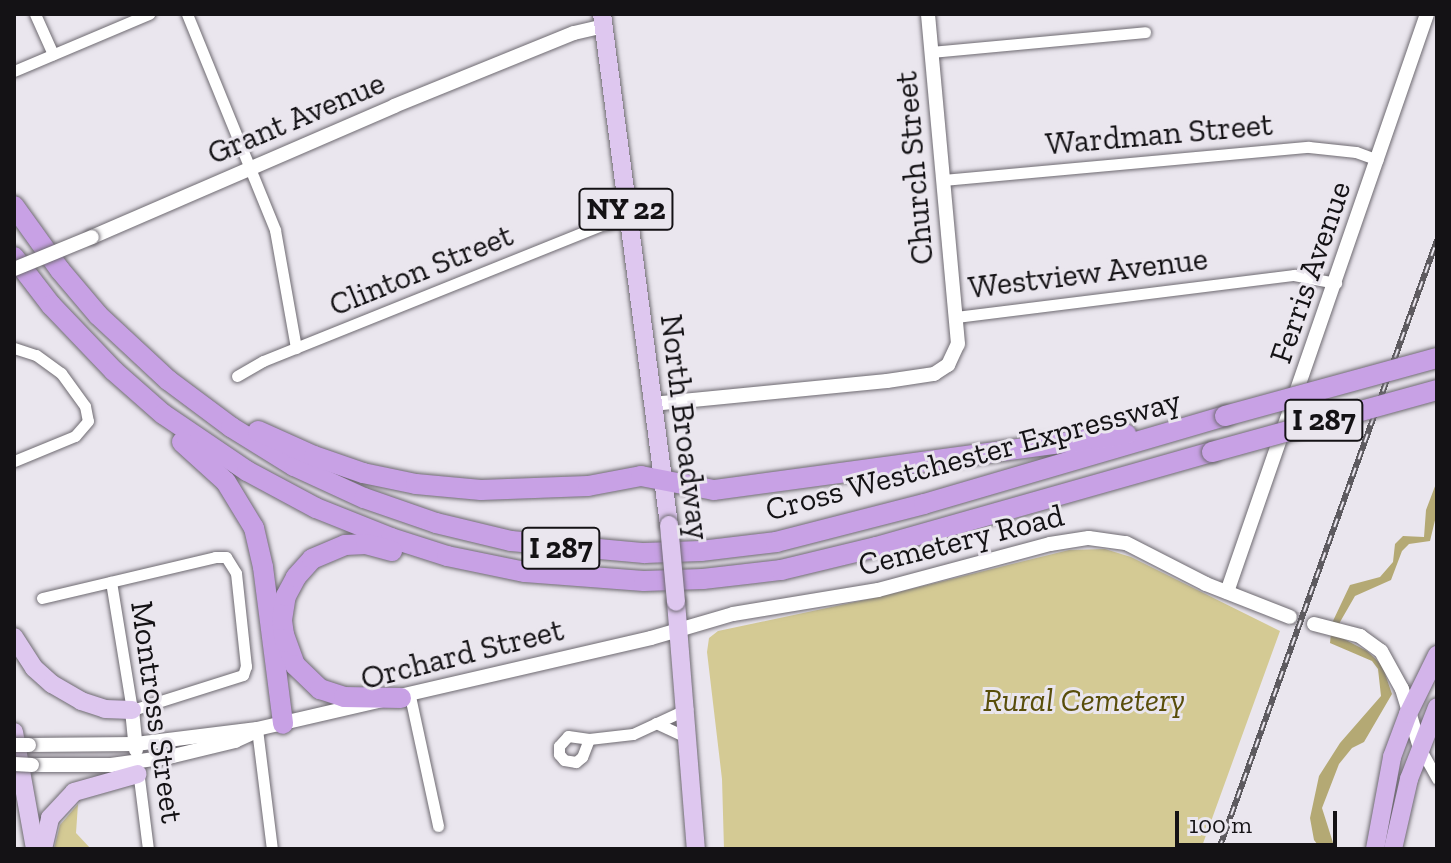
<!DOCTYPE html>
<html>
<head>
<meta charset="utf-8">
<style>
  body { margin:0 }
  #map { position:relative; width:1451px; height:863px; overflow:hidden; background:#eae6ee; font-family:"Zilla Slab",serif }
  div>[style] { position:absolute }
  .green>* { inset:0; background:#d4ca94 }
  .water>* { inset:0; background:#b4a974 }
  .tertiary-tunnel>* { height:14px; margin-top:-7px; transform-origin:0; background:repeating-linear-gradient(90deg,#cac6cd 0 14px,transparent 0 21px) }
  .roads { filter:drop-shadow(0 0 2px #6e6a71) drop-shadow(0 0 2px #6e6a71) }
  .minor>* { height:11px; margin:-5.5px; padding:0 5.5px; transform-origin:5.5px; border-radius:5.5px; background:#fff }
  .tertiary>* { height:14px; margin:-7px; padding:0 7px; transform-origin:7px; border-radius:7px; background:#fff }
  .primary>* { height:18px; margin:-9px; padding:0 9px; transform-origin:9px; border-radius:9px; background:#dec7ef }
  .trunk>* { height:18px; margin:-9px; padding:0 9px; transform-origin:9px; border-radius:9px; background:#d3b4ea }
  .motorway>* { height:20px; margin:-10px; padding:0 10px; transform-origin:10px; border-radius:10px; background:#c8a1e5 }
  .rail>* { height:6px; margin-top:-3px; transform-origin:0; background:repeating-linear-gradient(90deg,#eae6ee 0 9px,#5d5a5f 0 18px); box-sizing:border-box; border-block:2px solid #5d5a5f }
  .bridges { filter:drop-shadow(0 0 2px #6e6a71) drop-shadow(0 0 2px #6e6a71) }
  .tertiary-bridge>* { height:14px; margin:-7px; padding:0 7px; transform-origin:7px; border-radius:7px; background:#fff }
  .primary-bridge>* { height:18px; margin:-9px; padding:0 9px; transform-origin:9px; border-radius:9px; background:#dec7ef }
  .motorway-bridge>* { height:20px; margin:-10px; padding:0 10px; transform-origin:10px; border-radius:10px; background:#c8a1e5 }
  span { translate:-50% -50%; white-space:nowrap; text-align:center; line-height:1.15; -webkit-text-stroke:6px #eae6ee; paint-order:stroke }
  .shield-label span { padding:2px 6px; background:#eae6ee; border:2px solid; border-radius:6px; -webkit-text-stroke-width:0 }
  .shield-label { font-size:30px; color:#141215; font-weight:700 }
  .street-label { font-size:32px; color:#141215 }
  .park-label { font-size:32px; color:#584d0a; font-style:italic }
  .frame { position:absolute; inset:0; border:16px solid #141215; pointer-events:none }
  .scale { position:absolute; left:1175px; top:811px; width:162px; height:36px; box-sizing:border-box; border:4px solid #141215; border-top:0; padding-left:10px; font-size:24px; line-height:28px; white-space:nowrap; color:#141215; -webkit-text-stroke:6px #eae6ee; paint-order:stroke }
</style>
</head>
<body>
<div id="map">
  <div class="green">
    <i style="clip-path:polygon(1105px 549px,1131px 557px,1280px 631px,1201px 849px,724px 849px,722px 779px,707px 652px,709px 638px,718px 631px,883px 596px,1069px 550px)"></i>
    <i style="clip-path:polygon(78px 804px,76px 833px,91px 849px,54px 849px,60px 825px)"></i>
  </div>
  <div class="water">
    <i style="clip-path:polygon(1437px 481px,1437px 512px,1430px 541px,1409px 544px,1402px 551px,1391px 580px,1355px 596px,1340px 622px,1340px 637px,1367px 651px,1382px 665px,1392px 694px,1364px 742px,1352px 748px,1339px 764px,1322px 808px,1335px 849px,1321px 849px,1314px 840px,1310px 818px,1319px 776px,1340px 743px,1381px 696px,1378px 669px,1372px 661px,1330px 643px,1332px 623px,1350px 585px,1380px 577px,1393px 562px,1395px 544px,1403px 536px,1424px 537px,1426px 510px)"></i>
  </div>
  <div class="tertiary-tunnel">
    <i style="left:1290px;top:617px;width:25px;rotate:16deg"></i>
  </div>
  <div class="roads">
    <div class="minor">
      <i style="left:35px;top:14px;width:44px;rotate:65.8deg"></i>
      <i style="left:187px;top:14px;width:233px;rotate:67.8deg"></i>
      <i style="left:275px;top:230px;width:120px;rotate:79.9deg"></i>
      <i style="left:931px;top:52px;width:215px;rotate:-5.3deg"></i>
      <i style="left:14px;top:71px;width:147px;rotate:-22.9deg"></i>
      <i style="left:943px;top:180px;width:367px;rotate:-5.2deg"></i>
      <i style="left:1309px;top:147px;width:47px;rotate:6.1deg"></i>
      <i style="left:1356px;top:152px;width:23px;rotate:20deg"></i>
      <i style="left:956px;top:317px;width:341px;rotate:-7.1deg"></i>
      <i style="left:1294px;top:275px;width:43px;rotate:10.8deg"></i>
      <i style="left:14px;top:348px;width:23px;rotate:18deg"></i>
      <i style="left:36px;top:355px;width:31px;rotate:36deg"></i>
      <i style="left:61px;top:373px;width:41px;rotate:54deg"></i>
      <i style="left:85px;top:406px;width:15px;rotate:79deg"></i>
      <i style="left:88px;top:421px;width:20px;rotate:131deg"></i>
      <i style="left:75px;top:436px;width:66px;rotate:157.7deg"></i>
      <i style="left:237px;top:376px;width:30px;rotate:-30deg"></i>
      <i style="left:263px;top:361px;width:365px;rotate:-21.9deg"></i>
      <i style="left:602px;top:225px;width:26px;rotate:-11deg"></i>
      <i style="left:42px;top:598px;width:178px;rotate:-13.3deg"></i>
      <i style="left:215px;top:557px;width:11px"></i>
      <i style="left:226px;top:557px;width:19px;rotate:58deg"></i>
      <i style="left:236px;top:573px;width:94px;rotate:83.9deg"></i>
      <i style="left:246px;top:666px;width:9px;rotate:108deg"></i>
      <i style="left:243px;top:675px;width:116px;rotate:162.5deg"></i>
      <i style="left:132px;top:710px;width:130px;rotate:-99.3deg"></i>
      <i style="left:410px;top:696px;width:133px;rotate:77.8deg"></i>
      <i style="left:656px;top:723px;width:35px;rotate:25deg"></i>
      <i style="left:257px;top:729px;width:121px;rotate:82.9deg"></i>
      <i style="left:568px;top:736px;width:21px;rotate:8deg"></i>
      <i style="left:589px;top:739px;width:19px;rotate:111deg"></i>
      <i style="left:582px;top:757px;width:8px;rotate:140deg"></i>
      <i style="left:576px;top:762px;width:12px;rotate:-171deg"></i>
      <i style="left:564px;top:760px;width:8px;rotate:-130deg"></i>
      <i style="left:559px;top:754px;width:8px;rotate:-90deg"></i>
      <i style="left:559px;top:746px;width:13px;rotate:-48deg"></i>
      <i style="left:589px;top:739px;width:44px;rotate:-6.5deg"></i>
      <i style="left:633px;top:734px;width:60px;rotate:-24.8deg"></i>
      <i style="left:1420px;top:748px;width:35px;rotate:61deg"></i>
      <i style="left:138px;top:770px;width:80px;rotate:82.8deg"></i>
    </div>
    <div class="tertiary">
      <i style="left:92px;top:237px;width:329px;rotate:-23.4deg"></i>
      <i style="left:394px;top:106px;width:194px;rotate:-22.1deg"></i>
      <i style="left:574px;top:33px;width:31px;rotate:-13deg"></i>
      <i style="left:652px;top:404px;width:236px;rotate:-5.6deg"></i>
      <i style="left:887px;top:381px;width:48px;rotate:-8.5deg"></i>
      <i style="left:934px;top:374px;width:17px;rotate:-33deg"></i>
      <i style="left:948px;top:365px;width:23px;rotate:-65deg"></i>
      <i style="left:958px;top:344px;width:331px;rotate:-95.2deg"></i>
      <i style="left:1227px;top:592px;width:612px;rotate:-70.91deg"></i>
      <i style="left:1314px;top:624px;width:48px;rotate:14.6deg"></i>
      <i style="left:1360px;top:636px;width:26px;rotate:36deg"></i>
      <i style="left:1381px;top:651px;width:43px;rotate:61.1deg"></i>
      <i style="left:1402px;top:689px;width:62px;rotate:73deg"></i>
      <i style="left:132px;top:710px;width:40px;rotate:84.3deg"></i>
      <i style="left:29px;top:745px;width:107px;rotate:-0.5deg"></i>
      <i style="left:136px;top:744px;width:122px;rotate:-7.1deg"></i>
      <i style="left:257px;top:729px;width:404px;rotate:-13deg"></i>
      <i style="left:651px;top:638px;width:85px;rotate:-16.3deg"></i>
      <i style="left:733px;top:614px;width:147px;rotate:-9.4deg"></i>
      <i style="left:878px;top:590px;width:178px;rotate:-15deg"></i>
      <i style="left:1050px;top:544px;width:39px;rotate:-9deg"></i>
      <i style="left:1089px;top:538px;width:37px;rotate:8deg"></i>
      <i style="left:1126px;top:543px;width:90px;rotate:27.1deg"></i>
      <i style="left:1206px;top:584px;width:90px;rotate:21.4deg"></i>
      <i style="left:32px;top:765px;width:79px"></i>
      <i style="left:111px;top:765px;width:59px;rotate:-7.9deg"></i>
      <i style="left:169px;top:757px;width:68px;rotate:-13.6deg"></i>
      <i style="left:235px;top:741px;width:21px;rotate:-25deg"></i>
    </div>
    <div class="primary">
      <i style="left:602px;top:14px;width:515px;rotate:82.53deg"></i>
      <i style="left:676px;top:602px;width:248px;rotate:85.4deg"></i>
      <i style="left:14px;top:637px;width:37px;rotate:57deg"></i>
      <i style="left:34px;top:668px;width:24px;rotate:42deg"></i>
      <i style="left:52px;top:684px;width:34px;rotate:30deg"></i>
      <i style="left:81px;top:701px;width:25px;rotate:18deg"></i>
      <i style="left:105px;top:709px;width:27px;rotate:2deg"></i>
      <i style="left:14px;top:732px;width:119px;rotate:79.8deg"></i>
      <i style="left:43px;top:849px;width:32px;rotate:-77deg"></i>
      <i style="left:50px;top:818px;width:35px;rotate:-47deg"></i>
      <i style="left:74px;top:792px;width:66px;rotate:-15.7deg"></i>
    </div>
    <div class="trunk">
      <i style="left:1375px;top:849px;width:94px;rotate:-79.5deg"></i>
      <i style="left:1392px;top:757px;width:46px;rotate:-69.6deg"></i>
      <i style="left:1408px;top:714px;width:66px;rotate:-63.8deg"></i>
      <i style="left:1393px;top:849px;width:72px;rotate:-77.1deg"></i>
      <i style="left:1409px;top:779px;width:77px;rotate:-68.7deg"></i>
    </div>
    <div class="motorway">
      <i style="left:14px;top:206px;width:79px;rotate:54.3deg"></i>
      <i style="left:60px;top:270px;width:59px;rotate:49.8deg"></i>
      <i style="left:98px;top:315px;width:96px;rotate:42.9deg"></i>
      <i style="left:168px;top:380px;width:79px;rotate:36.7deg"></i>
      <i style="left:231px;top:427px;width:74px;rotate:31.8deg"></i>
      <i style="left:294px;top:466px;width:77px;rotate:24.6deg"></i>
      <i style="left:364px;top:498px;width:76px;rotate:19.1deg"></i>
      <i style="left:436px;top:523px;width:77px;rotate:13.5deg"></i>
      <i style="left:511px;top:541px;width:134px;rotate:5.2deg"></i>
      <i style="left:644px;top:553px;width:57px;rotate:-2deg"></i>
      <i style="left:701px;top:551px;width:76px;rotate:-6.8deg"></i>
      <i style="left:776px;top:542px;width:153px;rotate:-14.4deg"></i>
      <i style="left:924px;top:504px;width:314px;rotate:-16.3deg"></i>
      <i style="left:14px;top:257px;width:61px;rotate:52.4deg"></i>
      <i style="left:51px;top:305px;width:91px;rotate:46.3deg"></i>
      <i style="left:114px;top:371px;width:65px;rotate:41.3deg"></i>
      <i style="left:163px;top:414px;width:102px;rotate:34.2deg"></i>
      <i style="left:247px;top:471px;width:78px;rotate:28.2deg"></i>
      <i style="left:316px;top:508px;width:81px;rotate:21.8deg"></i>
      <i style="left:391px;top:538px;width:59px;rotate:17.8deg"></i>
      <i style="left:447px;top:556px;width:80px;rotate:11.6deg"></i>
      <i style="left:525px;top:572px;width:119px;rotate:4.3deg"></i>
      <i style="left:644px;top:581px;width:59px;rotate:-1.9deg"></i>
      <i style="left:703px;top:579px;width:79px;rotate:-6.6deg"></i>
      <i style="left:781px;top:570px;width:98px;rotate:-13.6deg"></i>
      <i style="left:876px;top:547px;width:349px;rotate:-15.8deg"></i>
      <i style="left:258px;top:431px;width:61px;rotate:24.1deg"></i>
      <i style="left:314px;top:456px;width:52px;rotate:19.1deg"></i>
      <i style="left:363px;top:473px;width:54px;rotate:11.7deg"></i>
      <i style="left:416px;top:484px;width:65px;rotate:5.3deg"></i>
      <i style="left:481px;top:490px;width:107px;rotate:-2.1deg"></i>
      <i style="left:588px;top:486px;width:54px;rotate:-10.7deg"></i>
      <i style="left:641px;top:476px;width:74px;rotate:10.9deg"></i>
      <i style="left:714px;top:490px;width:416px;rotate:-7.7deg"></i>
      <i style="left:182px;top:442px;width:59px;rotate:42.3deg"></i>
      <i style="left:226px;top:482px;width:54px;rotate:58.7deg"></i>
      <i style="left:254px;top:528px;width:40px;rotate:77deg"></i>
      <i style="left:263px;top:567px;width:158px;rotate:82.7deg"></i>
      <i style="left:283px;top:632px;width:35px;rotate:70deg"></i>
      <i style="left:295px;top:665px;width:35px;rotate:44deg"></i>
      <i style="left:320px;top:689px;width:25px;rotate:18deg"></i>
      <i style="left:344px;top:697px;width:57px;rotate:1deg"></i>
      <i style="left:285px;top:642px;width:22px;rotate:-98deg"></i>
      <i style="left:282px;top:620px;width:24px;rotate:-81deg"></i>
      <i style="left:286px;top:596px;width:21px;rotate:-62deg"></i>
      <i style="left:296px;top:577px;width:24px;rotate:-48deg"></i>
      <i style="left:312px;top:559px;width:36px;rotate:-23deg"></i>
      <i style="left:345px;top:545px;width:21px;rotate:-3deg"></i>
      <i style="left:366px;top:544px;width:27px;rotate:15deg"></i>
    </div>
  </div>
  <div class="rail">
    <i style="left:1219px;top:849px;width:647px;rotate:-70.3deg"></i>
  </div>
  <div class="bridges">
    <div class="tertiary-bridge">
      <i style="left:14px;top:269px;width:84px;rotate:-22.3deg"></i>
      <i style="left:14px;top:745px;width:15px"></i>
      <i style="left:14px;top:764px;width:18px;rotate:3deg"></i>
    </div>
    <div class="primary-bridge">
      <i style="left:669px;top:525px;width:77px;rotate:84.8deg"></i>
    </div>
    <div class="motorway-bridge">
      <i style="left:1225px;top:416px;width:220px;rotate:-15.3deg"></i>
      <i style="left:1212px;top:452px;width:233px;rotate:-15.4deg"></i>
    </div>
  </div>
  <div class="shield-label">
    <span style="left:626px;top:209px">NY 22</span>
    <span style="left:1324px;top:420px">I 287</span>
    <span style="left:561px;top:548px">I 287</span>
  </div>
  <div class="street-label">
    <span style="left:296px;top:118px;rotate:-23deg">Grant Avenue</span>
    <span style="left:1159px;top:134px;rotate:-5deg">Wardman Street</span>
    <span style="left:914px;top:168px;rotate:-95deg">Church Street</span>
    <span style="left:421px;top:270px;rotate:-22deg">Clinton Street</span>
    <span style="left:1310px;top:272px;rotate:-71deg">Ferris Avenue</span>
    <span style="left:1088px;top:273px;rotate:-7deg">Westview Avenue</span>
    <span style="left:685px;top:427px;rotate:83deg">North Broadway</span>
    <span style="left:973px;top:455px;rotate:-15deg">Cross Westchester Expressway</span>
    <span style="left:961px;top:540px;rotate:-14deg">Cemetery Road</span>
    <span style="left:462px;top:654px;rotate:-14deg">Orchard Street</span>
    <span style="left:157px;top:712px;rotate:82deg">Montross Street</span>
  </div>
  <div class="park-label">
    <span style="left:1084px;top:700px">Rural Cemetery</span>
  </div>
  <div class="frame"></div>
  <div class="scale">100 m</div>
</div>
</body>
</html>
